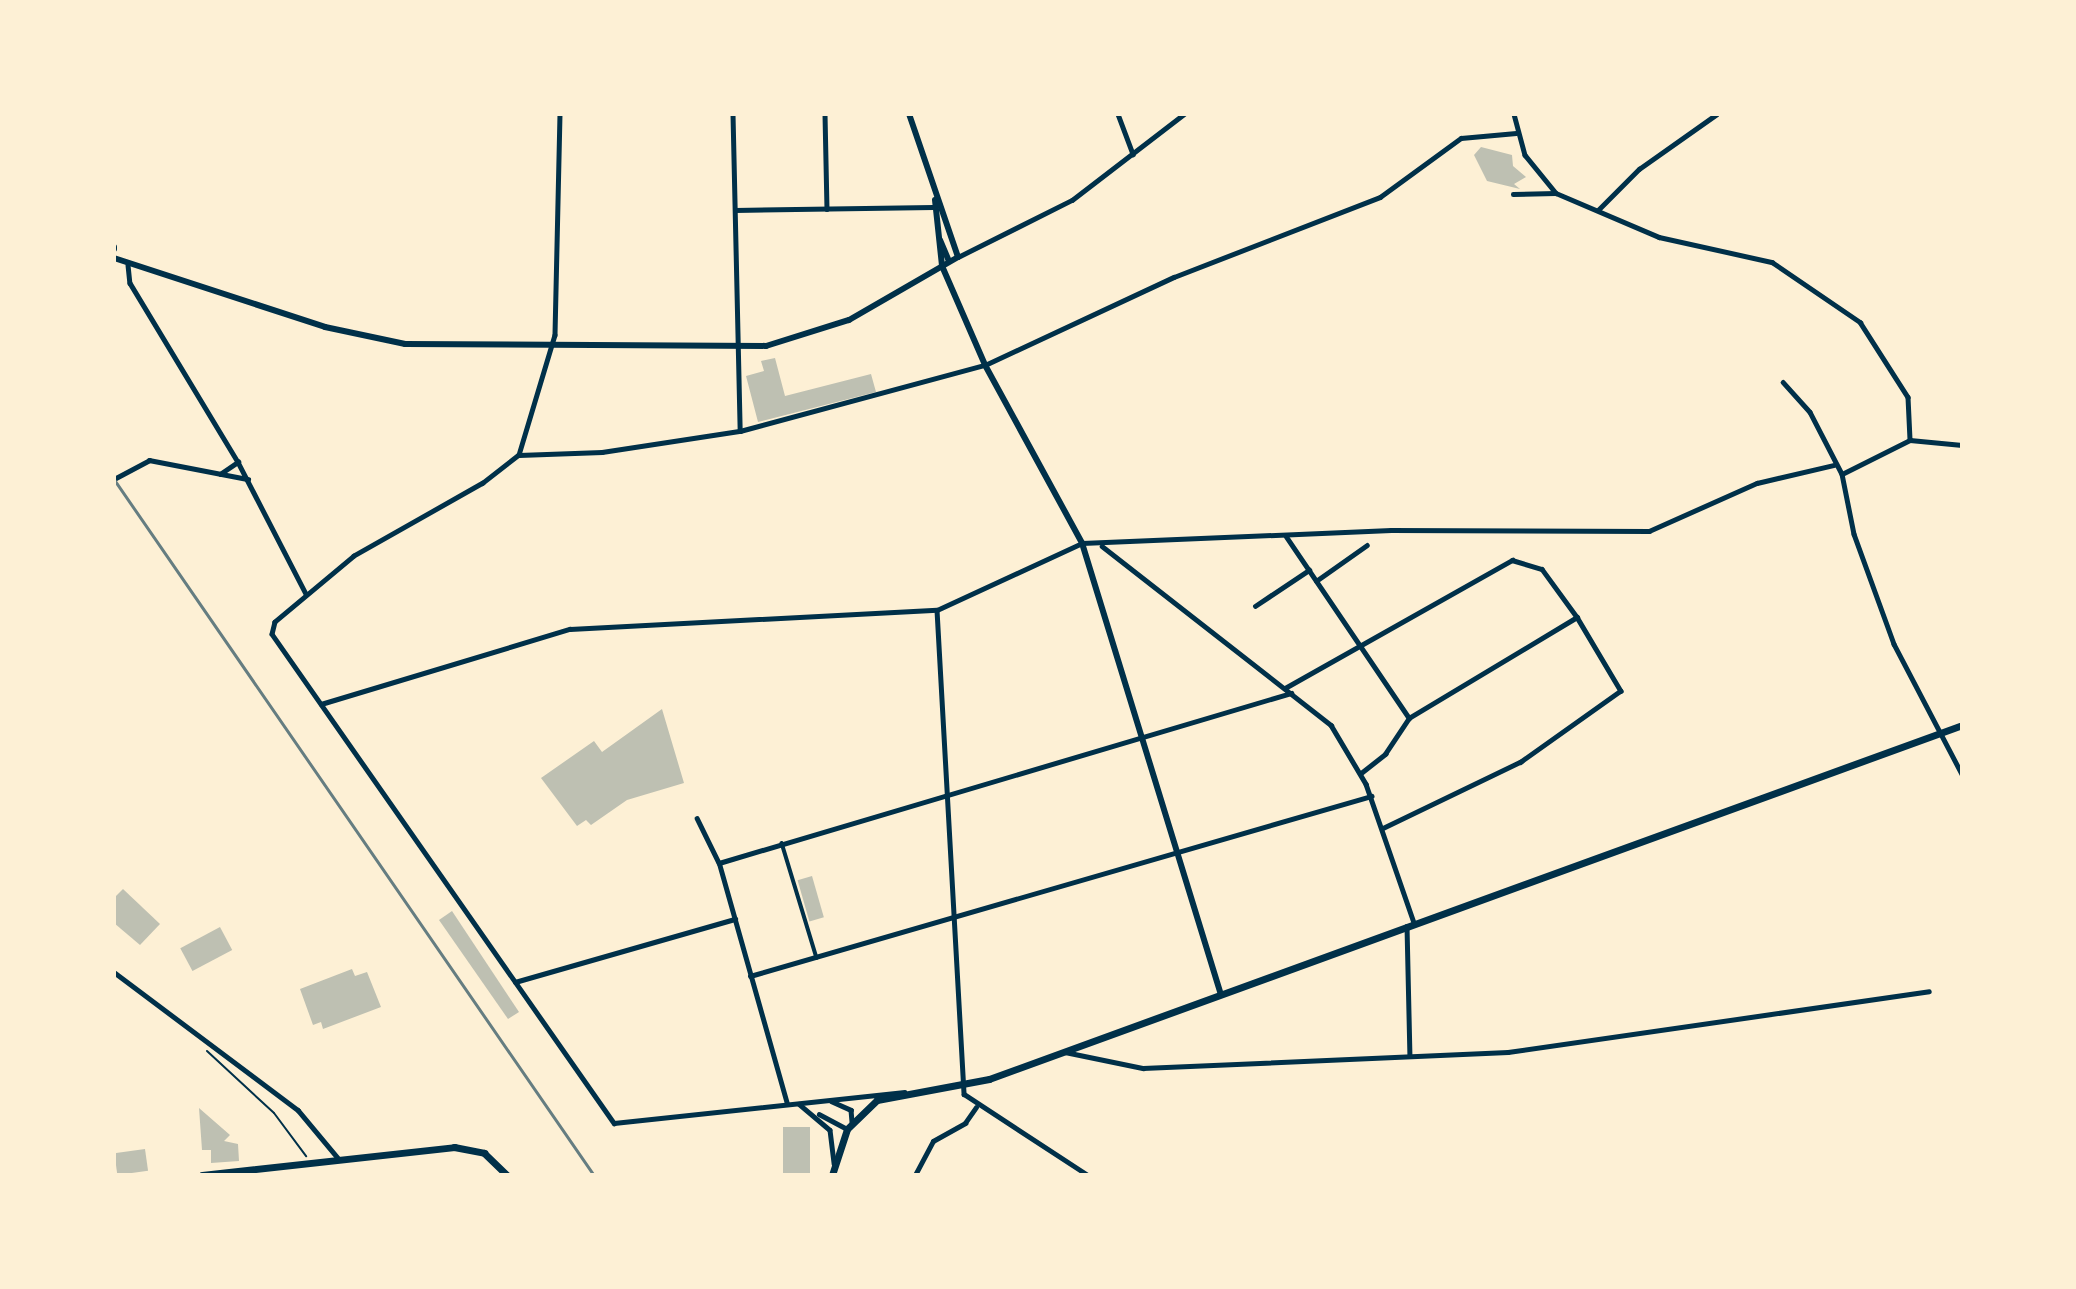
<!DOCTYPE html>
<html>
<head>
<meta charset="utf-8">
<style>
  body { margin:0 }
  #map { position:relative; width:2076px; height:1289px; overflow:hidden; background:#fdf0d5; font-family:"IBM Plex Serif",serif }
  div>[style] { position:absolute }
  .building>* { inset:0; background:#bec0b2; transform-origin:0 0 }
  .path>* { height:2px; margin:-1px; padding:0 1px; transform-origin:1px; border-radius:1px; background:#003049 }
  .pedestrian>* { height:3.5px; margin:-1.75px; padding:0 1.75px; transform-origin:1.75px; border-radius:1.75px; background:#003049 }
  .minor>* { height:4.5px; margin:-2.25px; padding:0 2.25px; transform-origin:2.25px; border-radius:2.25px; background:#003049 }
  .tertiary>* { height:6px; margin:-3px; padding:0 3px; transform-origin:3px; border-radius:3px; background:#003049 }
  .primary>* { height:7px; margin:-3.5px; padding:0 3.5px; transform-origin:3.5px; border-radius:3.5px; background:#003049 }
  .rail>* { height:2.5px; margin:-1.25px; padding:0 1.25px; transform-origin:1.25px; border-radius:1.25px; background:#657d81 }
  span { translate:-50% -50%; white-space:nowrap; text-align:center; line-height:1.15; -webkit-text-stroke:7px #fdf0d5; paint-order:stroke }
  .frame { position:absolute; inset:0; border:116px solid #fdf0d5; pointer-events:none }
</style>
</head>
<body>
<div id="map">
  <div class="building">
    <i style="clip-path:polygon(1481px 147px,1512px 155px,1513px 166px,1526px 177px,1514px 184px,1520px 189px,1487px 181px,1474px 155px)"></i>
    <i style="clip-path:polygon(775px 358px,785px 396px,871px 374px,876px 392px,758px 422px,746px 376px,764px 371px,761px 361px)"></i>
    <i style="clip-path:polygon(662px 709px,684px 783px,627px 800px,591px 825px,586px 820px,577px 826px,541px 778px,594px 741px,602px 752px)"></i>
    <i style="left:812px;top:876px;width:43px;height:15px;rotate:74deg"></i>
    <i style="clip-path:polygon(123px 889px,160px 924px,140px 945px,114px 923px,114px 898px)"></i>
    <i style="clip-path:polygon(452px 911px,519px 1012px,508px 1019px,439px 920px)"></i>
    <i style="left:220px;top:927px;width:26px;height:45px;rotate:62deg"></i>
    <i style="clip-path:polygon(352px 969px,355px 976px,367px 972px,381px 1007px,323px 1029px,321px 1022px,313px 1025px,300px 989px)"></i>
    <i style="clip-path:polygon(199px 1108px,230px 1135px,224px 1141px,238px 1144px,239px 1161px,211px 1163px,211px 1150px,202px 1150px)"></i>
    <i style="left:783px;top:1127px;width:27px;height:48px"></i>
    <i style="left:145px;top:1149px;width:22px;height:31px;rotate:82deg"></i>
  </div>
  <div class="path">
    <i style="left:207px;top:1051px;width:91px;rotate:42.8deg"></i>
    <i style="left:274px;top:1113px;width:54px;rotate:53.3deg"></i>
  </div>
  <div class="pedestrian">
    <i style="left:782px;top:843px;width:120px;rotate:73.1deg"></i>
  </div>
  <div class="minor">
    <i style="left:560px;top:114px;width:221px;rotate:91.3deg"></i>
    <i style="left:555px;top:335px;width:125px;rotate:106.7deg"></i>
    <i style="left:519px;top:455px;width:46px;rotate:142.1deg"></i>
    <i style="left:483px;top:483px;width:148px;rotate:150.5deg"></i>
    <i style="left:354px;top:556px;width:103px;rotate:140.1deg"></i>
    <i style="left:275px;top:622px;width:12px;rotate:104deg"></i>
    <i style="left:272px;top:634px;width:597px;rotate:55.03deg"></i>
    <i style="left:614px;top:1123px;width:292px;rotate:-6.1deg"></i>
    <i style="left:733px;top:114px;width:317px;rotate:88.7deg"></i>
    <i style="left:825px;top:114px;width:95px;rotate:88.8deg"></i>
    <i style="left:1118px;top:114px;width:43px;rotate:69.4deg"></i>
    <i style="left:1514px;top:114px;width:42px;rotate:75deg"></i>
    <i style="left:1525px;top:155px;width:49px;rotate:50.8deg"></i>
    <i style="left:1556px;top:193px;width:112px;rotate:23.1deg"></i>
    <i style="left:1659px;top:237px;width:116px;rotate:12.5deg"></i>
    <i style="left:1772px;top:262px;width:107px;rotate:34.3deg"></i>
    <i style="left:1860px;top:322px;width:89px;rotate:57.4deg"></i>
    <i style="left:1908px;top:397px;width:43px;rotate:87.3deg"></i>
    <i style="left:1513px;top:194px;width:42px;rotate:-1.4deg"></i>
    <i style="left:735px;top:210px;width:198px;rotate:-0.9deg"></i>
    <i style="left:1598px;top:210px;width:58px;rotate:-45deg"></i>
    <i style="left:1639px;top:169px;width:95px;rotate:-35.2deg"></i>
    <i style="left:958px;top:257px;width:127px;rotate:-26.6deg"></i>
    <i style="left:1072px;top:200px;width:141px;rotate:-37.5deg"></i>
    <i style="left:128px;top:265px;width:18px;rotate:84deg"></i>
    <i style="left:130px;top:283px;width:209px;rotate:58.9deg"></i>
    <i style="left:238px;top:462px;width:148px;rotate:62.7deg"></i>
    <i style="left:1783px;top:382px;width:40px;rotate:48deg"></i>
    <i style="left:1810px;top:412px;width:70px;rotate:62.7deg"></i>
    <i style="left:1910px;top:440px;width:52px;rotate:5.5deg"></i>
    <i style="left:519px;top:455px;width:83px;rotate:-2.1deg"></i>
    <i style="left:602px;top:452px;width:140px;rotate:-8.7deg"></i>
    <i style="left:740px;top:431px;width:254px;rotate:-15.1deg"></i>
    <i style="left:985px;top:365px;width:208px;rotate:-25deg"></i>
    <i style="left:1174px;top:277px;width:221px;rotate:-21.2deg"></i>
    <i style="left:1380px;top:197px;width:100px;rotate:-36.1deg"></i>
    <i style="left:1461px;top:138px;width:55px;rotate:-5.2deg"></i>
    <i style="left:220px;top:474px;width:22px;rotate:-34deg"></i>
    <i style="left:1842px;top:474px;width:61px;rotate:78.7deg"></i>
    <i style="left:1854px;top:534px;width:117px;rotate:70deg"></i>
    <i style="left:1894px;top:644px;width:147px;rotate:62.4deg"></i>
    <i style="left:1842px;top:474px;width:76px;rotate:-26.6deg"></i>
    <i style="left:114px;top:479px;width:40px;rotate:-28deg"></i>
    <i style="left:149px;top:460px;width:101px;rotate:10.9deg"></i>
    <i style="left:1286px;top:536px;width:220px;rotate:55.9deg"></i>
    <i style="left:1102px;top:546px;width:291px;rotate:38deg"></i>
    <i style="left:1331px;top:725px;width:69px;rotate:59.3deg"></i>
    <i style="left:1366px;top:784px;width:147px;rotate:70.9deg"></i>
    <i style="left:1316px;top:581px;width:62px;rotate:-35.2deg"></i>
    <i style="left:1255px;top:606px;width:65px;rotate:-33.7deg"></i>
    <i style="left:937px;top:610px;width:485px;rotate:86.8deg"></i>
    <i style="left:964px;top:1094px;width:148px;rotate:33.2deg"></i>
    <i style="left:1285px;top:688px;width:261px;rotate:-29.4deg"></i>
    <i style="left:1512px;top:560px;width:31px;rotate:17deg"></i>
    <i style="left:1542px;top:569px;width:59px;rotate:53.9deg"></i>
    <i style="left:1577px;top:617px;width:86px;rotate:59.3deg"></i>
    <i style="left:1621px;top:691px;width:123px;rotate:144.6deg"></i>
    <i style="left:1521px;top:762px;width:152px;rotate:154.3deg"></i>
    <i style="left:321px;top:704px;width:260px;rotate:-16.8deg"></i>
    <i style="left:570px;top:629px;width:367px;rotate:-3deg"></i>
    <i style="left:937px;top:610px;width:160px;rotate:-24.8deg"></i>
    <i style="left:1082px;top:543px;width:309px;rotate:-2.4deg"></i>
    <i style="left:1391px;top:530px;width:258px;rotate:0.2deg"></i>
    <i style="left:1649px;top:531px;width:118px;rotate:-24deg"></i>
    <i style="left:1757px;top:483px;width:79px;rotate:-13.2deg"></i>
    <i style="left:1361px;top:773px;width:31px;rotate:-38deg"></i>
    <i style="left:1385px;top:754px;width:43px;rotate:-56.3deg"></i>
    <i style="left:1409px;top:718px;width:196px;rotate:-31deg"></i>
    <i style="left:697px;top:818px;width:50px;rotate:63.9deg"></i>
    <i style="left:1407px;top:926px;width:129px;rotate:88.7deg"></i>
    <i style="left:114px;top:972px;width:230px;rotate:36.9deg"></i>
    <i style="left:298px;top:1110px;width:62px;rotate:50.2deg"></i>
    <i style="left:750px;top:976px;width:647px;rotate:-16.16deg"></i>
    <i style="left:515px;top:982px;width:229px;rotate:-16deg"></i>
    <i style="left:1065px;top:1052px;width:80px;rotate:11.6deg"></i>
    <i style="left:1143px;top:1068px;width:365px;rotate:-2.5deg"></i>
    <i style="left:1508px;top:1052px;width:425px;rotate:-8.2deg"></i>
    <i style="left:831px;top:1101px;width:22px;rotate:24deg"></i>
    <i style="left:851px;top:1110px;width:12px;rotate:85deg"></i>
    <i style="left:787px;top:1104px;width:250px;rotate:-105.8deg"></i>
    <i style="left:719px;top:863px;width:597px;rotate:-16.55deg"></i>
    <i style="left:799px;top:1104px;width:40px;rotate:40deg"></i>
    <i style="left:830px;top:1130px;width:34px;rotate:83deg"></i>
    <i style="left:819px;top:1114px;width:32px;rotate:28deg"></i>
    <i style="left:915px;top:1175px;width:38px;rotate:-62deg"></i>
    <i style="left:933px;top:1141px;width:37px;rotate:-29deg"></i>
    <i style="left:965px;top:1123px;width:19px;rotate:-55deg"></i>
  </div>
  <div class="tertiary">
    <i style="left:935px;top:200px;width:66px;rotate:83.9deg"></i>
    <i style="left:942px;top:266px;width:108px;rotate:66.5deg"></i>
    <i style="left:985px;top:365px;width:203px;rotate:61.4deg"></i>
    <i style="left:1082px;top:543px;width:472px;rotate:72.9deg"></i>
    <i style="left:940px;top:240px;width:23px;rotate:67deg"></i>
    <i style="left:114px;top:247px;width:2px;rotate:90deg"></i>
    <i style="left:114px;top:258px;width:222px;rotate:18.1deg"></i>
    <i style="left:325px;top:327px;width:82px;rotate:12deg"></i>
    <i style="left:405px;top:344px;width:361px;rotate:0.3deg"></i>
    <i style="left:766px;top:346px;width:87px;rotate:-17.4deg"></i>
    <i style="left:849px;top:320px;width:126px;rotate:-30deg"></i>
    <i style="left:958px;top:257px;width:151px;rotate:-108.9deg"></i>
  </div>
  <div class="primary">
    <i style="left:202px;top:1175px;width:254px;rotate:-6.3deg"></i>
    <i style="left:454px;top:1147px;width:31px;rotate:11deg"></i>
    <i style="left:484px;top:1153px;width:32px;rotate:44deg"></i>
    <i style="left:832px;top:1175px;width:48px;rotate:-71.9deg"></i>
    <i style="left:847px;top:1129px;width:42px;rotate:-44deg"></i>
    <i style="left:877px;top:1100px;width:114px;rotate:-10.6deg"></i>
    <i style="left:989px;top:1079px;width:1035px;rotate:-19.99deg"></i>
  </div>
  <div class="rail">
    <i style="left:114px;top:479px;width:845px;rotate:55.41deg"></i>
  </div>
  <div class="frame"></div>
</div>
</body>
</html>
